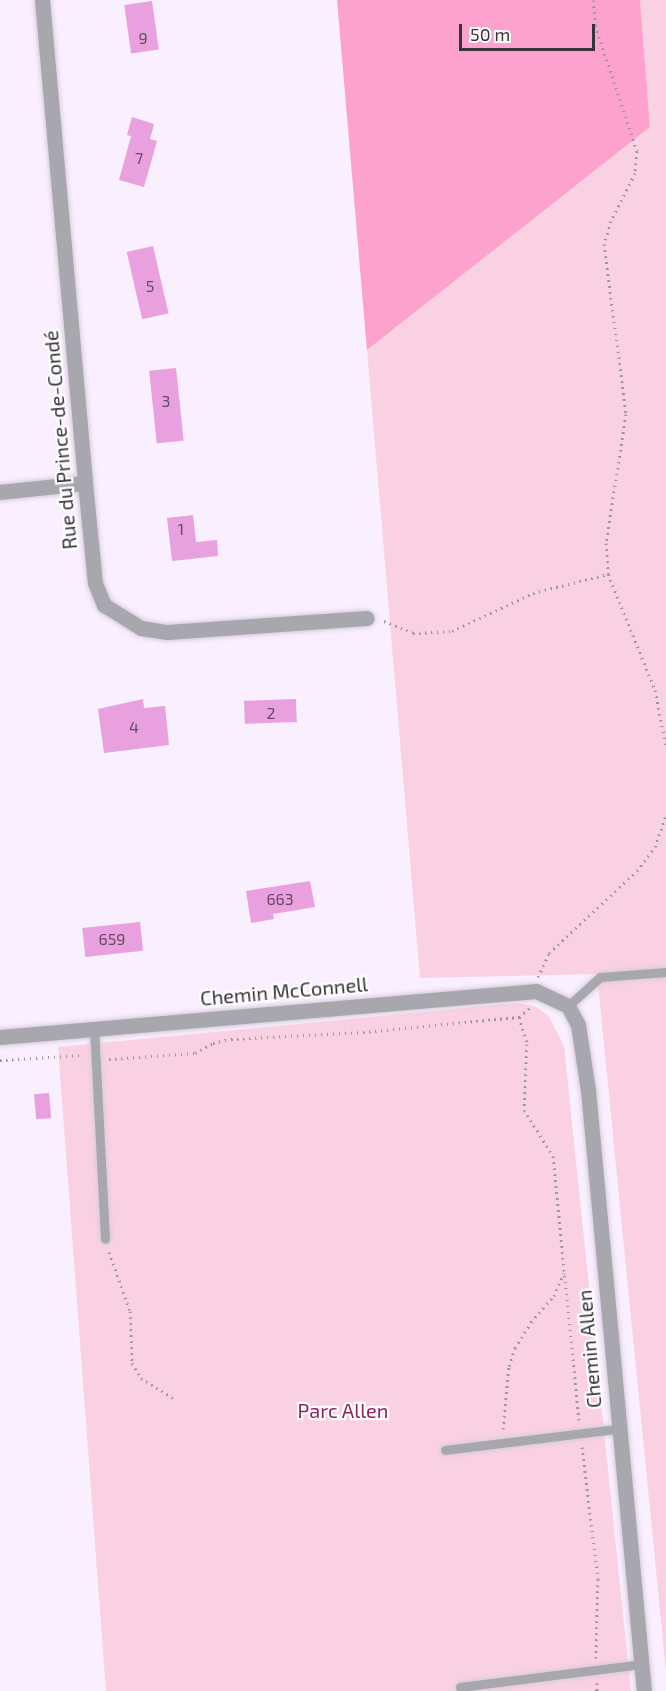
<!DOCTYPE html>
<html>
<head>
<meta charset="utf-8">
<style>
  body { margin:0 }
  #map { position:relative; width:666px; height:1691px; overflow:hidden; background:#f9effe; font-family:"Exo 2",sans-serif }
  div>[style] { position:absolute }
  .green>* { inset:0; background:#fad1e2 }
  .forest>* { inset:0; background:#fca2cc }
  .building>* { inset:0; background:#e9a0de; transform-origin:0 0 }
  .path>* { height:3px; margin-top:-1.5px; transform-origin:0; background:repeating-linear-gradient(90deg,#9d96a1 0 1.5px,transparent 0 6px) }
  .roads { filter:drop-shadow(0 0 2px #d6cddb) drop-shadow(0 0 2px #d6cddb) }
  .service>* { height:9px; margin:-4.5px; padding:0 4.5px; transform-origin:4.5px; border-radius:4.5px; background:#a8a7ae }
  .minor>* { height:15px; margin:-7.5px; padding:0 7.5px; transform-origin:7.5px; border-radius:7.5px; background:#a8a7ae }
  .tertiary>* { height:15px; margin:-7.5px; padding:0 7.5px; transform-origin:7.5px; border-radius:7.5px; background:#a8a7ae }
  span { translate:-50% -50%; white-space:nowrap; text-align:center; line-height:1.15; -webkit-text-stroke:4.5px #fff; paint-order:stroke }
  .number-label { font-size:16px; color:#644e62 }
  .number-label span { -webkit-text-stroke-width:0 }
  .street-label { font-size:20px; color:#373339 }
  .park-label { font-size:20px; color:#8b265e }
  .scale { position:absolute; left:459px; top:24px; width:136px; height:27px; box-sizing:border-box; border:3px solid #373339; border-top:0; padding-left:8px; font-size:18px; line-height:21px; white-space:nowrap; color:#373339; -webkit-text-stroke:4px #fff; paint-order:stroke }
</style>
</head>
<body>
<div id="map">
  <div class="green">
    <i style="clip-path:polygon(640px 0,666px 0,666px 1671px,597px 974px,420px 978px,367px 350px,650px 127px)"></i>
    <i style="clip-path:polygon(516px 1003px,534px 1006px,548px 1015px,564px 1046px,631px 1691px,106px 1691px,58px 1047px)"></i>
  </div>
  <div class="forest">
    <i style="clip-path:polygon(337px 0,640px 0,650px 127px,367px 350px)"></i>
  </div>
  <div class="building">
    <i style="left:152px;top:1px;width:49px;height:28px;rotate:82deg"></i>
    <i style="clip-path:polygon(132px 117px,154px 124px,150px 139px,157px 141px,144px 187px,119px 180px,131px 136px,127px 135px)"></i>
    <i style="left:153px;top:246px;width:69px;height:27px;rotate:77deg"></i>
    <i style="left:176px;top:368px;width:73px;height:27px;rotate:84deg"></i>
    <i style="clip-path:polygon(193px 515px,196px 542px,217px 540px,218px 556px,172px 561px,167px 518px)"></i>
    <i style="clip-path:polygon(143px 699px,144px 708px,165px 706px,169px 745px,104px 753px,98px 709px)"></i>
    <i style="left:296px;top:699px;width:23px;height:52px;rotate:88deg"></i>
    <i style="clip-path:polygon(310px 881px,315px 907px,273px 914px,274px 919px,251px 923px,246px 891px)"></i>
    <i style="left:140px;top:922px;width:29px;height:58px;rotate:84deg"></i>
    <i style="left:49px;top:1093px;width:25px;height:15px;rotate:85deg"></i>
  </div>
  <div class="path">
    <i style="left:593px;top:0;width:25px;rotate:85deg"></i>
    <i style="left:595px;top:25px;width:133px;rotate:71.6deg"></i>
    <i style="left:637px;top:151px;width:22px;rotate:95deg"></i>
    <i style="left:635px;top:173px;width:54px;rotate:116.6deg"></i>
    <i style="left:611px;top:221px;width:24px;rotate:107deg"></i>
    <i style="left:604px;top:244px;width:171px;rotate:82.6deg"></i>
    <i style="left:626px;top:414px;width:131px;rotate:98.8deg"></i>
    <i style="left:606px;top:543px;width:31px;rotate:86deg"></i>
    <i style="left:608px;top:574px;width:125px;rotate:67.9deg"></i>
    <i style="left:655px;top:690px;width:57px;rotate:78.9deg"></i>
    <i style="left:384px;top:621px;width:31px;rotate:22deg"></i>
    <i style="left:413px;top:633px;width:39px;rotate:-3deg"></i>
    <i style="left:452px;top:631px;width:89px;rotate:-25.1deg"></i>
    <i style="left:533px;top:593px;width:77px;rotate:-14.2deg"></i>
    <i style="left:538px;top:977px;width:26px;rotate:-65deg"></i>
    <i style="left:549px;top:953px;width:120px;rotate:-43deg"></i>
    <i style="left:637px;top:871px;width:30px;rotate:-53deg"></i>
    <i style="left:655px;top:847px;width:34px;rotate:-71deg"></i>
    <i style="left:519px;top:1017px;width:28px;rotate:73deg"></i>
    <i style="left:527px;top:1044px;width:66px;rotate:92.6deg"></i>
    <i style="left:524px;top:1110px;width:54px;rotate:57.8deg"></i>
    <i style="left:553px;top:1156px;width:265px;rotate:84.4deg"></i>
    <i style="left:109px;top:1059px;width:86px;rotate:-4deg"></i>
    <i style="left:195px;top:1053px;width:21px;rotate:-29deg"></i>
    <i style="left:213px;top:1043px;width:18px;rotate:-13deg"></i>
    <i style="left:231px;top:1039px;width:132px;rotate:-3deg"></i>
    <i style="left:363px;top:1032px;width:157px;rotate:-5.5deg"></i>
    <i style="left:519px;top:1017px;width:16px;rotate:-40deg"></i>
    <i style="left:0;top:1060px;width:82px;rotate:-3.5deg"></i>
    <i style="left:109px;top:1252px;width:63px;rotate:70.4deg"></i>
    <i style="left:130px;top:1311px;width:52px;rotate:87.8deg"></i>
    <i style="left:132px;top:1363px;width:17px;rotate:59deg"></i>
    <i style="left:141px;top:1378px;width:40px;rotate:32deg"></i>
    <i style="left:503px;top:1429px;width:63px;rotate:-84.6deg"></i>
    <i style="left:509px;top:1366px;width:19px;rotate:-72deg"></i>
    <i style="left:515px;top:1348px;width:31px;rotate:-58deg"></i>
    <i style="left:531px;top:1322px;width:35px;rotate:-49deg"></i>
    <i style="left:554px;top:1296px;width:25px;rotate:-67deg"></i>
    <i style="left:582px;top:1447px;width:133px;rotate:83.1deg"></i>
    <i style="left:598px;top:1579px;width:79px;rotate:91.5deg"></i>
    <i style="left:597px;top:1683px;width:8px;rotate:90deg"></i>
  </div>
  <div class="roads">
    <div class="service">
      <i style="left:568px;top:1006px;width:43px;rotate:-42.2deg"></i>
      <i style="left:600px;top:977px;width:66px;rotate:-4.3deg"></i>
      <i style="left:94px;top:1028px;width:211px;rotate:87deg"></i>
      <i style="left:445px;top:1450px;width:173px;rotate:-7deg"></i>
      <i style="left:460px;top:1687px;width:182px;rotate:-7.2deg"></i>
    </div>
    <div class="minor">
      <i style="left:42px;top:0;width:485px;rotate:84.9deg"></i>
      <i style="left:85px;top:483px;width:100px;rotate:84.3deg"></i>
      <i style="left:95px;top:583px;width:24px;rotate:68deg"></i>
      <i style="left:104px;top:605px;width:44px;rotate:31.9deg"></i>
      <i style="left:141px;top:628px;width:26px;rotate:9deg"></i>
      <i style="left:167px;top:632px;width:200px;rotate:-4deg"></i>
      <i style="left:0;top:492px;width:85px;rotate:-6deg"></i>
    </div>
    <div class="tertiary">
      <i style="left:0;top:1037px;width:538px;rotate:-4.91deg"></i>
      <i style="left:536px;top:991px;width:35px;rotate:25deg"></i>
      <i style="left:568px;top:1006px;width:21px;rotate:62deg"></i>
      <i style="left:578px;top:1025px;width:66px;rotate:81.3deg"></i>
      <i style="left:588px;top:1090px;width:604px;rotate:84.68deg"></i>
    </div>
  </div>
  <div class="number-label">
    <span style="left:143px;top:38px">9</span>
    <span style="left:139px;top:158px">7</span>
    <span style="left:150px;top:286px">5</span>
    <span style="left:166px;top:401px">3</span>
    <span style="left:181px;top:529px">1</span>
    <span style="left:271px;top:713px">2</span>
    <span style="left:134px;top:727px">4</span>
    <span style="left:280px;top:899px">663</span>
    <span style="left:112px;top:939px">659</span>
  </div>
  <div class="street-label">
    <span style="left:60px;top:440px;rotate:-95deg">Rue du Prince-de-Condé</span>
    <span style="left:284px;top:991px;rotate:-5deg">Chemin McConnell</span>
    <span style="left:589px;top:1349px;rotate:-95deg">Chemin Allen</span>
  </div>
  <div class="park-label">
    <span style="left:343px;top:1410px">Parc Allen</span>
  </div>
  <div class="scale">50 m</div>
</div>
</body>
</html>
